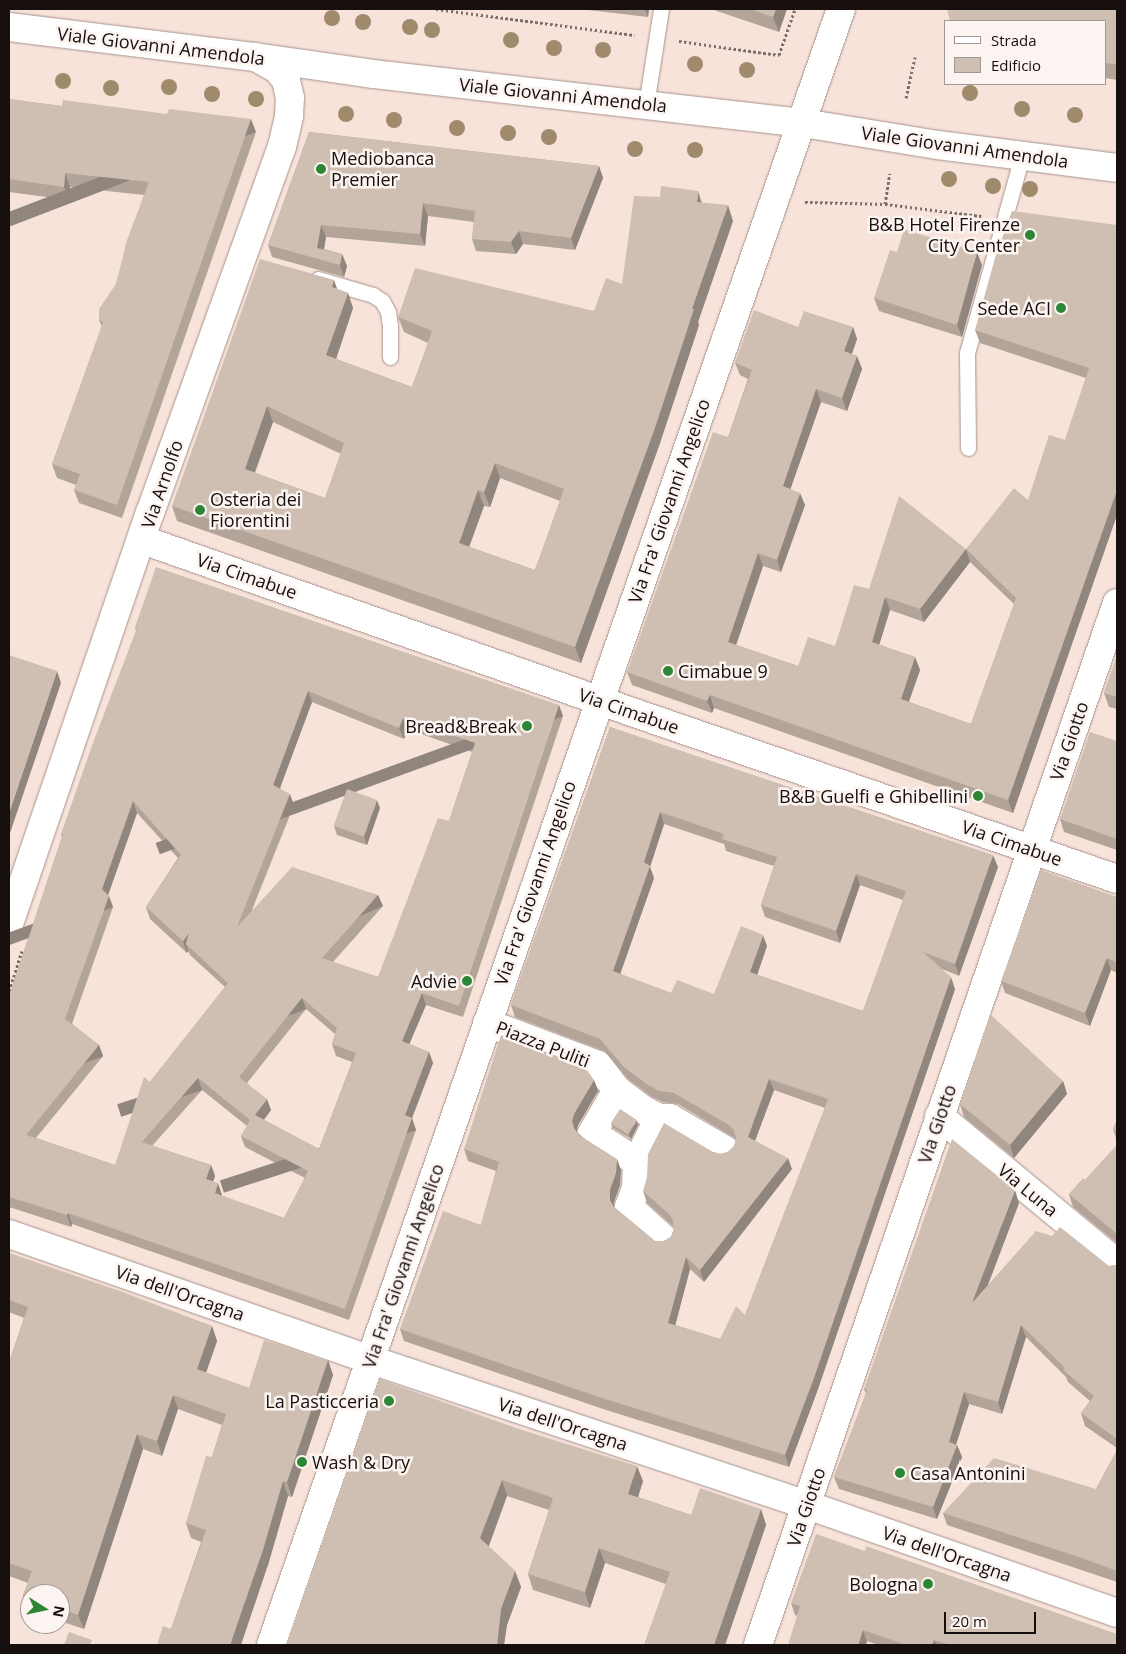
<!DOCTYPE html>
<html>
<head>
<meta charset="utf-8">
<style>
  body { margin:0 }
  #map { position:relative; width:1126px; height:1654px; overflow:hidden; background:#f8e3db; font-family:"Open Sans",sans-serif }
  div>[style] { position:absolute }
  .path>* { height:3px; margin-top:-1.5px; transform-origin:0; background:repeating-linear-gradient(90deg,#7c6f6a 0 2.5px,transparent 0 5px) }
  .roads { filter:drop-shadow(0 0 1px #a6938b) drop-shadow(0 0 1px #a6938b) }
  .service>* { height:15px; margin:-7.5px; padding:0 7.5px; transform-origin:7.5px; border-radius:7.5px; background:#fff }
  .minor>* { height:28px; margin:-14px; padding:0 14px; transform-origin:14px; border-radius:14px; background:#fff }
  .primary>* { height:28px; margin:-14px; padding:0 14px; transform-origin:14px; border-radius:14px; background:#fff }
  .trees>* { width:16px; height:16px; margin:-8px; border-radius:50%; background:#9f8a6c }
  .wall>* { inset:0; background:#b2a499 }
  .shaded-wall>* { inset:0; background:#91867d; transform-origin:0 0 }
  .building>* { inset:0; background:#cfbfb2; transform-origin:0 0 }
  .dots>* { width:14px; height:14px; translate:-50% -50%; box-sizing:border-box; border:2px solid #fcf4f0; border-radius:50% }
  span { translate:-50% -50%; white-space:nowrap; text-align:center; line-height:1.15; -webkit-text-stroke:5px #fcf4f0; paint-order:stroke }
  .street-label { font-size:18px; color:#160f0d }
  .poi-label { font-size:18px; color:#160f0d }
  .left { translate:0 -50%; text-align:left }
  .right { translate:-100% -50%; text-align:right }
  .frame { position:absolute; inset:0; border:10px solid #160f0d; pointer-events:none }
  .legend { position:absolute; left:944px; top:20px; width:162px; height:65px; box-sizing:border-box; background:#fcf4f0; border:1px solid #a09895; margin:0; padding:6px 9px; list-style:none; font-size:15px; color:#160f0d }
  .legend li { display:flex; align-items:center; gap:10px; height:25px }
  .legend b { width:25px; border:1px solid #a09895 }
  .north { position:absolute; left:20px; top:1584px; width:50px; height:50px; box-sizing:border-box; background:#fcf4f0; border:1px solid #a09895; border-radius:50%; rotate:100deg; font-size:14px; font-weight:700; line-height:20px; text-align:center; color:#160f0d }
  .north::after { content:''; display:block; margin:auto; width:18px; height:22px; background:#2d8635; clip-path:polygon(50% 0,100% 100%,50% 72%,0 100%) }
  .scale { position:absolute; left:944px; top:1612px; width:92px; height:22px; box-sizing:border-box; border:2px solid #160f0d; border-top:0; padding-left:6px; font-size:15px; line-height:18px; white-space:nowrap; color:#160f0d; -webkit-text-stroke:4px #fcf4f0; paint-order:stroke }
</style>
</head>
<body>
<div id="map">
  <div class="path">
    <i style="left:436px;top:9px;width:200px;rotate:7.5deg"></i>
    <i style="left:679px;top:41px;width:101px;rotate:8deg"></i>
    <i style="left:779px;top:55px;width:49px;rotate:-70.8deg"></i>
    <i style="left:906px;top:98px;width:42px;rotate:-77.6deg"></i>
    <i style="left:805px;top:202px;width:80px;rotate:1.4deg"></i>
    <i style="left:885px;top:204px;width:97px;rotate:7.1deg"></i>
    <i style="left:885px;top:204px;width:31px;rotate:-81deg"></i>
    <i style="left:9px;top:991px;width:42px;rotate:-72deg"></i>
  </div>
  <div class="roads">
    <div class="service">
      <i style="left:646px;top:105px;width:97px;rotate:-81.1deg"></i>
      <i style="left:318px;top:279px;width:57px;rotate:16.2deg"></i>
      <i style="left:373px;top:295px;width:11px;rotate:34deg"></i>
      <i style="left:382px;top:301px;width:13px;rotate:61deg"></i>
      <i style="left:388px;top:312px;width:14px;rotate:82deg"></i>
      <i style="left:390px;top:326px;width:31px;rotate:90deg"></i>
      <i style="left:968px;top:448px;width:95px;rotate:-90.6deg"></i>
      <i style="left:967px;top:353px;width:205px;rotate:-74.4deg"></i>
    </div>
    <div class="minor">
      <i style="left:143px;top:540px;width:515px;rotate:19.38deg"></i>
      <i style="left:629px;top:711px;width:516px;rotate:19deg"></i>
      <i style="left:9px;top:924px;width:435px;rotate:-71.1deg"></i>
      <i style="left:150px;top:513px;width:389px;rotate:-70.2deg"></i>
      <i style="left:282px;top:147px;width:32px;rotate:-77deg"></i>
      <i style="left:289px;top:116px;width:18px;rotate:-87deg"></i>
      <i style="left:290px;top:98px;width:18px;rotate:-103deg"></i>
      <i style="left:286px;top:80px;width:14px;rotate:-129deg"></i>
      <i style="left:277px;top:69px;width:25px;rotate:-151deg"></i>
      <i style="left:487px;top:1023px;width:119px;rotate:20.7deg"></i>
      <i style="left:598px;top:1065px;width:31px;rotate:53deg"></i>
      <i style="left:617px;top:1090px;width:34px;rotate:37deg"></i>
      <i style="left:644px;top:1110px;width:17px;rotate:28deg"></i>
      <i style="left:659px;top:1118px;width:11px"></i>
      <i style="left:670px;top:1118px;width:64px;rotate:30.2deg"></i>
      <i style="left:617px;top:1090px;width:50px;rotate:120.2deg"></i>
      <i style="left:592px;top:1133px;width:54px;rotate:32.8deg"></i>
      <i style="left:939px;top:1116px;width:231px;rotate:39.6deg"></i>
      <i style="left:659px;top:1118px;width:49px;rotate:116.6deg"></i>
      <i style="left:637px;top:1162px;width:26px;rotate:92deg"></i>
      <i style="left:636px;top:1188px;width:20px;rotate:110deg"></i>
      <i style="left:629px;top:1207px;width:46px;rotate:42.4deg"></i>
      <i style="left:9px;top:1234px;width:383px;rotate:19.2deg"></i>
      <i style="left:371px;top:1360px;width:459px;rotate:18.4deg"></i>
      <i style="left:807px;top:1505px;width:328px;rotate:19.2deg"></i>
      <i style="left:271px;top:1645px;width:1732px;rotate:-70.79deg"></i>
      <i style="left:758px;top:1645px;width:1102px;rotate:-70.99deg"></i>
    </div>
    <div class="primary">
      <i style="left:9px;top:27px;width:248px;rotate:7deg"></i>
      <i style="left:255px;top:57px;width:119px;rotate:8.2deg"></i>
      <i style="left:373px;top:74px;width:433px;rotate:6.5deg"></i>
      <i style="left:803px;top:123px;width:137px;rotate:9.3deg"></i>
      <i style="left:938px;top:145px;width:180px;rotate:7.3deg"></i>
    </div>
  </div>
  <div class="trees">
    <i style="left:332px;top:18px"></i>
    <i style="left:363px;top:22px"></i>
    <i style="left:410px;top:27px"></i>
    <i style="left:432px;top:30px"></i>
    <i style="left:511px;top:40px"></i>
    <i style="left:554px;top:48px"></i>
    <i style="left:603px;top:50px"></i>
    <i style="left:695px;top:64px"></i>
    <i style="left:747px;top:70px"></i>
    <i style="left:63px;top:81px"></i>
    <i style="left:169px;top:87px"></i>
    <i style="left:111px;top:88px"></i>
    <i style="left:970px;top:93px"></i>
    <i style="left:212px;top:94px"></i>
    <i style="left:256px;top:99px"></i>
    <i style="left:1022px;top:109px"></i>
    <i style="left:346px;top:114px"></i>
    <i style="left:1075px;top:115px"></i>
    <i style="left:394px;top:120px"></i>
    <i style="left:457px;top:128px"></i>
    <i style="left:508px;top:133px"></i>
    <i style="left:549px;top:137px"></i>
    <i style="left:635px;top:149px"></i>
    <i style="left:695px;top:150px"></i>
    <i style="left:949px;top:179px"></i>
    <i style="left:993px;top:186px"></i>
    <i style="left:1030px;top:189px"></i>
  </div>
  <div class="wall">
    <i style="clip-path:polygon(580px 9px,649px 9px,648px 17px)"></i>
    <i style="clip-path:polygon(711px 9px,787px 9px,779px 32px)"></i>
    <i style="clip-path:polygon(1117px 9px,1117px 80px,1105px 78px,1105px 21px)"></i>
    <i style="clip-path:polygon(9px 99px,256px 132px,122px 518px,79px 503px,74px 490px,76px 485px,57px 478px,52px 464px,102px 327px,99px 320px,116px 284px,144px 195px,70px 187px,69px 200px,9px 192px)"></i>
    <i style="clip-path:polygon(309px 132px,599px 166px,603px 178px,575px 250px,523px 244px,516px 254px,476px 251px,472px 239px,474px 222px,428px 216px,425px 246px,326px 237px,324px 249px,342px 254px,347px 266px,344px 277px,272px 257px,268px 245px)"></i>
    <i style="clip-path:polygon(evenodd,660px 197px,702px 203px,733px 221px,698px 322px,699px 325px,660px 443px,581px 663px,177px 521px,172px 506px,334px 280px,337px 289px,348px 293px,353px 308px,336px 359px,412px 387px,428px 343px,404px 332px,398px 317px,594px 311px,622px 284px,660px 197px,273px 422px,341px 454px,325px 498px,255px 473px,273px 422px,660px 197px,500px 478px,560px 501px,535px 570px,469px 547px,484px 506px,490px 507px,500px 478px)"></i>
    <i style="clip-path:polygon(evenodd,1117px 225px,1117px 515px,1013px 813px,714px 708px,712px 713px,632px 685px,627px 672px,728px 437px,748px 379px,740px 375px,735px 363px,798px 327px,853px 327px,857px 339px,852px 354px,857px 356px,862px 369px,847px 411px,821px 402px,790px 489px,805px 505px,781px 572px,763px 566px,736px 645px,798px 666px,835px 646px,869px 589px,966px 549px,1028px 500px,1065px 440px,1086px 378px,980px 343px,975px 330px,1117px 225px,970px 562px,1014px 604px,971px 724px,909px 702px,920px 670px,915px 657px,879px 645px,890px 610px,924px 622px,970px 562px)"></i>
    <i style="clip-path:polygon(897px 252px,982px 265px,962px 337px,879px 311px,874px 298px)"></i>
    <i style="clip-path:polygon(evenodd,135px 627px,563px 716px,463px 1017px,426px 1005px,409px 1044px,429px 1052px,433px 1063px,412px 1118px,416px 1130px,349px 1320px,72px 1224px,71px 1227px,9px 1207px,9px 996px,62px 837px,61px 834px,136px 631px,135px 627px,312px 702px,404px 739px,407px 729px,472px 752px,449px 821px,378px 977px,333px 962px,383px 906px,378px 895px,252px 910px,294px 805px,280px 788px,312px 702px,135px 627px,137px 813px,178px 858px,146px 907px,150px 919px,187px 953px,188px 951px,190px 955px,225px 987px,150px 1082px,115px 1165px,36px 1138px,103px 1056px,99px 1045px,72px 1024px,113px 907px,108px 895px,137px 813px,135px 627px,306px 1009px,335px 1034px,332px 1044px,336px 1056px,352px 1062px,319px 1149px,264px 1120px,271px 1110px,247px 1083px,306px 1009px,135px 627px,202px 1090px,247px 1126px,241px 1136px,245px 1147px,305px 1178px,284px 1218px,222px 1196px,222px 1195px,213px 1182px,215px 1176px,211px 1165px,152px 1146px,202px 1090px)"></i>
    <i style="clip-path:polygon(1117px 656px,1117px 709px,1109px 707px,1104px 693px)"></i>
    <i style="clip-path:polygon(evenodd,610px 727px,998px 867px,959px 976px,942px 969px,955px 989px,818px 1389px,789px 1467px,603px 1409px,404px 1341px,400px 1329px,481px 1225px,496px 1171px,468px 1161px,464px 1149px,594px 1080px,598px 1091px,578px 1125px,577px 1132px,621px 1170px,620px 1185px,614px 1202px,614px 1207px,655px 1241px,664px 1241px,671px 1237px,674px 1229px,674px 1227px,647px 1203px,643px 1191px,713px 1152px,720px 1154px,728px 1152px,734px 1146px,736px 1140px,733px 1137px,678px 1104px,663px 1102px,652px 1097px,628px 1079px,604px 1051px,515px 1017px,511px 1005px,610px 727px,664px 824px,724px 844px,726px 851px,774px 866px,761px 905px,765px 917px,840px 943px,860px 885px,903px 900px,863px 1011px,757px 975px,767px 946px,714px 994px,671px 993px,620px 974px,654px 878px,650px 867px,664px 824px,610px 727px,774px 1090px,825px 1108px,745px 1315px,720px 1339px,675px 1325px,690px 1269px,704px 1282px,792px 1169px,755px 1141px,774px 1090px)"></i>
    <i style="clip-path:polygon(1117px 741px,1117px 850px,1064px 832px,1060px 819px)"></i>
    <i style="clip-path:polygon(380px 808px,367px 845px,337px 835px,334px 826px)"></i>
    <i style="clip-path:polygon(1117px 897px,1117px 973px,1111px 970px,1090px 1026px,1005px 993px,1001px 981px)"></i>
    <i style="clip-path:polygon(1063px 1081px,1067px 1094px,1014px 1158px,964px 1117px,960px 1104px)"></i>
    <i style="clip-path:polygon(1117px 1120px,1117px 1141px,1113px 1129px)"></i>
    <i style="clip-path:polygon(611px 1124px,638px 1125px,631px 1139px,613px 1128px)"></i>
    <i style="clip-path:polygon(1117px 1145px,1117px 1243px,1073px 1207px,1069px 1194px,1085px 1180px)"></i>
    <i style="clip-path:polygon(1019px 1203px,988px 1285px,1109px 1266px,1117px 1265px,1117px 1448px,1085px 1426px,1081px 1413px,1090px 1401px,1068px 1382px,1066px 1377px,1026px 1337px,1002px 1414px,969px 1404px,956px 1444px,957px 1445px,962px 1457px,937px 1519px,839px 1489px,834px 1477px,866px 1394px,864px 1389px)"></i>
    <i style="clip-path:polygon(9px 1253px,212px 1326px,217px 1341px,206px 1373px,249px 1388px,328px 1360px,333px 1375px,292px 1497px,288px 1496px,268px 1565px,171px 1629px,201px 1542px,191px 1538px,186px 1523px,212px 1457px,222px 1425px,178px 1409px,162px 1456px,143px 1449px,84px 1629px,60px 1621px,60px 1594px,30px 1594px,30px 1611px,29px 1610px,23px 1595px,28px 1583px,9px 1576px,9px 1362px,24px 1318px,9px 1312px)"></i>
    <i style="clip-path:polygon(379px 1379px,643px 1481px,638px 1497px,691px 1515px,761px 1509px,766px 1525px,725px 1645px,644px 1645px,666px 1584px,605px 1563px,590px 1608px,533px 1590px,528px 1574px,549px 1510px,507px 1496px,488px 1546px,515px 1571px,521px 1587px,507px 1625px,504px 1645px,286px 1645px)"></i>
    <i style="clip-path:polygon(1117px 1450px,1117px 1582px,947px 1525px,943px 1513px,1096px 1489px)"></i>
    <i style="clip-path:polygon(791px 1603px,1117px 1645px,878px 1645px,795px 1615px)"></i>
  </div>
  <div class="shaded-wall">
    <i style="clip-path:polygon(645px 9px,649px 9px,648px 17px)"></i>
    <i style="clip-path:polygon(776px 9px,787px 9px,779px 32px,773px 17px)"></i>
    <i style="left:251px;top:119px;width:14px;height:409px;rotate:69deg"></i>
    <i style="clip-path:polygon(599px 166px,603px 178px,575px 250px,571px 238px)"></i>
    <i style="clip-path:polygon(65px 173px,70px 187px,69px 200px,64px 187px)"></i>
    <i style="clip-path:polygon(698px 191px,703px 207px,697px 202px)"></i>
    <i style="clip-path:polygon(423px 203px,428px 216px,425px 246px,420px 234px)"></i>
    <i style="clip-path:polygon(728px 205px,733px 221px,698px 322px,699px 325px,660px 443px,581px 663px,575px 647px)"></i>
    <i style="clip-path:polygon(321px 225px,326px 237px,322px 260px,317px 248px)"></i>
    <i style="clip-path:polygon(519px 231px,523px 244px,516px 254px,511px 242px)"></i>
    <i style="clip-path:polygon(977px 252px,982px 265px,962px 337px,957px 325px)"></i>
    <i style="clip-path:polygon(342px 254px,347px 266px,344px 277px,340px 265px)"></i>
    <i style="clip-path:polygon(334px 280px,339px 295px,332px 287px)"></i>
    <i style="clip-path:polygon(348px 293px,353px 308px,332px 371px,326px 355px)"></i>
    <i style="clip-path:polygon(853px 327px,857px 339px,848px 364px,844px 351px)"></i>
    <i style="clip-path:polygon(857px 356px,862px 369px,847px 411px,842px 398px)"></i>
    <i style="clip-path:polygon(816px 389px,821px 402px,787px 499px,783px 486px)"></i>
    <i style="clip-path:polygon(267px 406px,273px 422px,250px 485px,245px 469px)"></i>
    <i style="clip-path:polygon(495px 463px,500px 478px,490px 507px,484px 492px)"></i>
    <i style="clip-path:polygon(478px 490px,484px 506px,465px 558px,459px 543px)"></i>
    <i style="clip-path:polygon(1117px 490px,1117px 515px,1013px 813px,1008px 800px)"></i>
    <i style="clip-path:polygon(800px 493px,805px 505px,781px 572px,777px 560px)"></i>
    <i style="clip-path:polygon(966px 549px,970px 562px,924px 622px,920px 609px)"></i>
    <i style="clip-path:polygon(758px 553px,763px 566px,733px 654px,728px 642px)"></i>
    <i style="clip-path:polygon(885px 597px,890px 610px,876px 655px,872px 642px)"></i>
    <i style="clip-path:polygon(915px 657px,920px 670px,905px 712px,901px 699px)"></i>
    <i style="clip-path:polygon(57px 671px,61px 683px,9px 836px,9px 813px)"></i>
    <i style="clip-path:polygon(308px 691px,312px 702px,277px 796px,273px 785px)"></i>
    <i style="clip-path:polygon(710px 695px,714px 708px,712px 713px,707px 701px)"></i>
    <i style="left:559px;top:705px;width:12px;height:317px;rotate:70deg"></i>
    <i style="clip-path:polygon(403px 718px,407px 729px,404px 739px,399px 728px)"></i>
    <i style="left:290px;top:794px;width:12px;height:143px;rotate:70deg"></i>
    <i style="clip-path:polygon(377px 800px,380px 808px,367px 845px,364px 837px)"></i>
    <i style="clip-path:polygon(133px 801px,137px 813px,106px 901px,102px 889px)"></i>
    <i style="clip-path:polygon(660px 812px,664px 824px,650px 867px,654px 878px,617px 983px,613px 971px,644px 862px)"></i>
    <i style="clip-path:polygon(993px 855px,998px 867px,959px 976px,955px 964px)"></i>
    <i style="clip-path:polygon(856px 874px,860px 885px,840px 943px,836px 931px)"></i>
    <i style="left:378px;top:895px;width:12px;height:84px;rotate:66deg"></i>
    <i style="left:109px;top:896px;width:12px;height:131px;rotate:70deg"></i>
    <i style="clip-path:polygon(189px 933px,186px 944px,188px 951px,187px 953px,183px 941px)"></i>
    <i style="clip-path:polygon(763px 935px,767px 946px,754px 984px,750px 972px)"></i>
    <i style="clip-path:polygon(1107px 958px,1111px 970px,1090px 1026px,1085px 1013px)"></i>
    <i style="clip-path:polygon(951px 977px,955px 989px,818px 1389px,789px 1467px,785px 1455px)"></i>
    <i style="clip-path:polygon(422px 993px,426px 1005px,406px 1052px,402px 1041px)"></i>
    <i style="left:302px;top:998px;width:12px;height:101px;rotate:70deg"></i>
    <i style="left:99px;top:1045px;width:12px;height:116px;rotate:70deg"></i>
    <i style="clip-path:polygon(429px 1052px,433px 1063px,409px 1126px,405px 1115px)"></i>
    <i style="left:198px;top:1078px;width:13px;height:85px;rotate:72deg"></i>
    <i style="clip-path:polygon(769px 1079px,774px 1090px,752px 1149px,748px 1137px)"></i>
    <i style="clip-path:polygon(594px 1080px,598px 1091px,578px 1125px,576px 1132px,574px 1128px,572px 1121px,574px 1114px)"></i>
    <i style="clip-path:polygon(1063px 1081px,1067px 1094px,1014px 1158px,1010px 1145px)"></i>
    <i style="clip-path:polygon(267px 1099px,271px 1110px,259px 1126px,255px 1115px)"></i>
    <i style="left:412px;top:1118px;width:13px;height:202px;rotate:72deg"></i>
    <i style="clip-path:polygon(637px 1120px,638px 1125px,631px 1139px,629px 1135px)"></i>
    <i style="clip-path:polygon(788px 1158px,792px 1169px,704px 1282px,700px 1270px)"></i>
    <i style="clip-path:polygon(617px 1159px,621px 1170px,620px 1185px,614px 1202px,614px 1211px,610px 1200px,610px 1190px)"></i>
    <i style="clip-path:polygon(211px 1165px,215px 1176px,210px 1191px,206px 1179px)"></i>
    <i style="clip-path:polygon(218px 1183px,222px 1195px,219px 1204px,215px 1193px)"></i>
    <i style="clip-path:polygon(1015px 1190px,1019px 1203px,976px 1316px,972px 1303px)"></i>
    <i style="clip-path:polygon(68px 1213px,72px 1224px,71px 1227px,67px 1215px)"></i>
    <i style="clip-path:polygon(686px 1257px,690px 1269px,673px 1334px,668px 1323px)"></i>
    <i style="clip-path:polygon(1021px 1325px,1026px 1337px,1002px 1414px,998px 1402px)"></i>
    <i style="clip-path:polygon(212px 1326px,217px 1341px,202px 1384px,197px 1369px)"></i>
    <i style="clip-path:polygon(328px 1360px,333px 1375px,292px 1497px,287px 1482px)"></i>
    <i style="clip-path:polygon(964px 1392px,969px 1404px,953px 1454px,949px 1442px)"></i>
    <i style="clip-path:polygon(173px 1395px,178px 1409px,162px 1456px,157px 1441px)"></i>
    <i style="clip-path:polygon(137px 1434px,143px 1449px,84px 1629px,78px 1615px)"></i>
    <i style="clip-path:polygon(957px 1445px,962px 1457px,937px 1519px,933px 1507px)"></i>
    <i style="clip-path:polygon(637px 1466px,643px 1481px,634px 1510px,628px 1494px)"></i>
    <i style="clip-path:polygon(502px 1480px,507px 1496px,486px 1554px,480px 1538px)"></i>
    <i style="clip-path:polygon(283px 1481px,288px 1496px,268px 1565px,241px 1645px,230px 1645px)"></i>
    <i style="clip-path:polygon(761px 1509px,766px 1525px,725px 1645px,714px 1645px)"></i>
    <i style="clip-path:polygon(599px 1548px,605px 1563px,590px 1608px,585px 1592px)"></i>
    <i style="clip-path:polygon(515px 1571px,521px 1587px,507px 1625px,504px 1645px,497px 1645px,501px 1609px)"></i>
    <i style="clip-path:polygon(863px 1630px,867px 1642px,866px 1645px,858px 1645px)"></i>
    <i style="clip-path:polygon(934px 1640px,937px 1645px,932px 1645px)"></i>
  </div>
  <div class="building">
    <i style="clip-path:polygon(750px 9px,776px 9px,773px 17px)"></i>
    <i style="clip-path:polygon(947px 9px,1117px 9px,1117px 64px,1105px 63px,1105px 21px,950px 21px)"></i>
    <i style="clip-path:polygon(9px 99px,62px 106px,63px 100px,167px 114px,169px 109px,251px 119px,117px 505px,74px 490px,80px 474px,52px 464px,103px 322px,99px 320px,99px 309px,116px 284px,127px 240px,149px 182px,65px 173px,64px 187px,9px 179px)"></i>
    <i style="clip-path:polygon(309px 132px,599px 166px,571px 238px,519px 231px,511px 242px,472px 239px,475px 211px,423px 203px,420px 234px,321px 225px,317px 248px,342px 254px,340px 265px,268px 245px)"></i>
    <i style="clip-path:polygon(evenodd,661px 186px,698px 191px,697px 202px,728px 205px,692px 309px,694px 309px,655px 428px,575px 647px,172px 506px,260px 259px,334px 280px,332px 287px,348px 293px,326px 355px,412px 387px,432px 331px,398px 317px,415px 268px,594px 311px,606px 278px,622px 284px,634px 196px,660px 197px,661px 186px,267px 406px,344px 443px,325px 498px,245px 469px,267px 406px,661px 186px,495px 463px,564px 489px,535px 570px,459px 543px,478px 490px,484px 492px,495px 463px)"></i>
    <i style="clip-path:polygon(evenodd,1012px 211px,1117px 225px,1117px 490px,1008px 800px,710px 695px,707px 701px,627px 672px,713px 432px,728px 437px,752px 370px,735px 363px,754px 310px,798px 327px,804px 311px,853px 327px,844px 351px,857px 356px,842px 398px,816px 389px,783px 486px,800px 493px,777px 560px,758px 553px,728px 642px,798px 666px,808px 637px,835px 646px,854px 585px,869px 589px,899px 496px,966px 549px,1014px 488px,1028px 500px,1049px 435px,1065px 440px,1089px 368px,975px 330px,995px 258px,1012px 211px,966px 549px,1016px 598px,971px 724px,901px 699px,915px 657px,872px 642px,885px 597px,920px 609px,966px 549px)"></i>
    <i style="clip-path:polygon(904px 229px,977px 252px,957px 325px,874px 298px,890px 250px,897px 252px)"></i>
    <i style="clip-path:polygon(evenodd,156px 567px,559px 705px,459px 1006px,422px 993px,402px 1041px,429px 1052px,405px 1115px,412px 1118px,345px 1309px,68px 1213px,67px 1215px,9px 1197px,9px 996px,63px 835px,61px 834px,94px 740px,137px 628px,135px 627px,156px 567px,308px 691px,399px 728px,403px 718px,475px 743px,449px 821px,438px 818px,378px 977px,322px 958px,378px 895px,292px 867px,237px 927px,290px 794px,273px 785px,308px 691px,156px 567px,133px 801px,181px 855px,146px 907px,183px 941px,189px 933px,186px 944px,228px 983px,150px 1082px,144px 1077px,115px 1165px,26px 1135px,99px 1045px,65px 1019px,109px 896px,102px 889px,133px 801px,156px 567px,302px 998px,337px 1028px,332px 1044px,356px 1053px,319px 1149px,255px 1115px,267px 1099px,239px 1077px,302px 998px,156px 567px,198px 1078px,250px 1120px,241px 1136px,308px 1171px,284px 1218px,215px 1193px,218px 1183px,206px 1179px,211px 1165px,142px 1142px,198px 1078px)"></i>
    <i style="clip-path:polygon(9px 655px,57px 671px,9px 813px)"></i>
    <i style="clip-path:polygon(1117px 656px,1117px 697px,1104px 693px)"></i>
    <i style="clip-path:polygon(evenodd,610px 727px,993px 855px,955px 964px,923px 952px,951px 977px,814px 1378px,785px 1455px,599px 1397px,400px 1329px,443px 1211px,481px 1225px,499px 1162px,464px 1149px,501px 1035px,584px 1066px,594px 1080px,574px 1114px,572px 1121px,574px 1128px,579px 1135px,617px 1159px,616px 1173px,610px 1190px,610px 1200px,614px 1207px,655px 1241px,664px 1241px,671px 1237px,674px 1229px,673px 1221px,670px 1215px,643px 1191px,647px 1177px,648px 1154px,664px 1123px,713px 1152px,720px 1154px,728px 1152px,734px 1146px,736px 1138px,734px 1130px,729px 1125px,674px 1093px,659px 1091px,648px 1085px,624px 1067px,600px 1039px,511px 1005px,610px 727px,660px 812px,724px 834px,722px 839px,777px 857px,761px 905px,836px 931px,856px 874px,906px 891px,863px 1011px,750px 972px,763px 935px,741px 926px,714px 994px,677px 980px,671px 993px,613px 971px,650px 866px,644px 862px,660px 812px,610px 727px,769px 1079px,828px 1099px,745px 1315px,736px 1306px,720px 1339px,668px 1323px,686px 1257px,700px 1270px,788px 1158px,748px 1137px,769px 1079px)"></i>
    <i style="clip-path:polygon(1090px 732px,1117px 741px,1117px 839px,1060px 819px)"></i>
    <i style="left:347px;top:789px;width:32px;height:39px;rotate:20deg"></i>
    <i style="clip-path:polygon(1041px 870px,1117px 897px,1117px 962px,1107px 958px,1085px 1013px,1001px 981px)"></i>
    <i style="clip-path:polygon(990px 1014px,1063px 1081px,1010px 1145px,960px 1104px)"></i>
    <i style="left:620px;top:1109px;width:20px;height:17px;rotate:33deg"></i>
    <i style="clip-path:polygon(1117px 1120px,1117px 1132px,1113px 1129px)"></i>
    <i style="clip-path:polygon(952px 1139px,1015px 1190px,972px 1303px,1036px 1231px,1052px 1236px,1060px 1227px,1109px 1266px,1117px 1265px,1117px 1439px,1081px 1413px,1094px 1396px,1063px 1370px,1065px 1368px,1021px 1325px,998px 1402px,964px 1392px,949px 1442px,957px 1445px,933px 1507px,834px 1477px,867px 1390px,864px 1389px)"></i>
    <i style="clip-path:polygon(1117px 1145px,1117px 1234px,1069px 1194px,1083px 1178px,1085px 1180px)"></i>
    <i style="clip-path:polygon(9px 1253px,120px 1291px,212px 1326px,197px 1369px,249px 1388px,264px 1340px,328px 1360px,287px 1482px,283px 1481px,263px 1550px,230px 1645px,157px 1645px,163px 1626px,171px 1629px,206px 1530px,186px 1523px,206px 1456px,212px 1457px,226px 1414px,173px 1395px,157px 1441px,137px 1434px,78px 1615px,60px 1608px,60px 1594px,30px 1594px,30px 1598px,23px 1595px,32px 1571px,9px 1563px,9px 1362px,28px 1307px,9px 1300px)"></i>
    <i style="clip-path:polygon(379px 1379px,519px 1429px,637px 1466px,628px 1494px,691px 1515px,700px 1488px,761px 1509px,714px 1645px,644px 1645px,670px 1572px,599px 1548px,585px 1592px,528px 1574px,553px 1498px,502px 1480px,480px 1538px,515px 1571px,501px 1609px,497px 1645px,286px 1645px)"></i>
    <i style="clip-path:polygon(1117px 1450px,1117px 1571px,1082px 1558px,943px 1513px,994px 1458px,1096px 1489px)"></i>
    <i style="clip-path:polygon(816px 1534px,865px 1551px,866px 1546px,1117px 1634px,1117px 1645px,951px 1645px,934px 1640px,932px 1645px,907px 1645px,863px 1630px,858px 1645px,788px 1645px,800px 1606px,791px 1603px)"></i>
    <i style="clip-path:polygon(69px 1632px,92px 1640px,90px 1645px,64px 1645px)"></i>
  </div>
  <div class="dots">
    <i style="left:321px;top:169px;background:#2d8635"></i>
    <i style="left:1030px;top:235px;background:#2d8635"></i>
    <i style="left:1061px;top:308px;background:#2d8635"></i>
    <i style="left:200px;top:510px;background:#2d8635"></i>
    <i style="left:668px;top:671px;background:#2d8635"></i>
    <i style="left:527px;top:726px;background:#2d8635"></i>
    <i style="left:978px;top:796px;background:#2d8635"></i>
    <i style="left:467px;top:981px;background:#2d8635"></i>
    <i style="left:389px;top:1401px;background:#2d8635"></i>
    <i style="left:302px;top:1462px;background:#2d8635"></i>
    <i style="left:900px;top:1473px;background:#2d8635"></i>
    <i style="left:928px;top:1584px;background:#2d8635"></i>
  </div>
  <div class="street-label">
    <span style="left:161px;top:46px;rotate:7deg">Viale Giovanni Amendola</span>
    <span style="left:563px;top:95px;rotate:6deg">Viale Giovanni Amendola</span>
    <span style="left:965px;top:147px;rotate:8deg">Viale Giovanni Amendola</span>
    <span style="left:162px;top:484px;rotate:-71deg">Via Arnolfo</span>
    <span style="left:669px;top:501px;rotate:-71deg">Via Fra' Giovanni Angelico</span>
    <span style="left:247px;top:576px;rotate:19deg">Via Cimabue</span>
    <span style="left:629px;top:711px;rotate:19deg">Via Cimabue</span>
    <span style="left:1069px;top:741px;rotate:-71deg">Via Giotto</span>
    <span style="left:1012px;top:843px;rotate:19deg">Via Cimabue</span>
    <span style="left:535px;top:883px;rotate:-71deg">Via Fra' Giovanni Angelico</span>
    <span style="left:543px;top:1044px;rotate:21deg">Piazza Puliti</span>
    <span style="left:937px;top:1124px;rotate:-71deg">Via Giotto</span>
    <span style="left:1028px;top:1190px;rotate:40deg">Via Luna</span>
    <span style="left:403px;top:1266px;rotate:-71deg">Via Fra' Giovanni Angelico</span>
    <span style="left:180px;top:1293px;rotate:19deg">Via dell'Orcagna</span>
    <span style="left:563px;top:1424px;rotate:18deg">Via dell'Orcagna</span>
    <span style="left:806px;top:1507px;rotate:-71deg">Via Giotto</span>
    <span style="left:947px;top:1554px;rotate:19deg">Via dell'Orcagna</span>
  </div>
  <div class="poi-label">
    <span class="left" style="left:331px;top:169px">Mediobanca<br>Premier</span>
    <span class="right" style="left:1020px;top:235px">B&amp;B Hotel Firenze<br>City Center</span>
    <span class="right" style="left:1051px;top:308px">Sede ACI</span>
    <span class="left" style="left:210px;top:510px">Osteria dei<br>Fiorentini</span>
    <span class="left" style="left:678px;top:671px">Cimabue 9</span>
    <span class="right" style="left:517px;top:726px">Bread&amp;Break</span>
    <span class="right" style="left:968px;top:796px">B&amp;B Guelfi e Ghibellini</span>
    <span class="right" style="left:457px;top:981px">Advie</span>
    <span class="right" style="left:379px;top:1401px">La Pasticceria</span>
    <span class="left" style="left:312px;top:1462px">Wash &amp; Dry</span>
    <span class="left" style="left:910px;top:1473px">Casa Antonini</span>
    <span class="right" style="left:918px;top:1584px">Bologna</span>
  </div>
  <div class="frame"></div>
  <ul class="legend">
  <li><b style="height:6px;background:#fff"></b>Strada</li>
  <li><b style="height:14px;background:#cfbfb2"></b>Edificio</li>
  </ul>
  <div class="north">N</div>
  <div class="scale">20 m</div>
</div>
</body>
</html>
